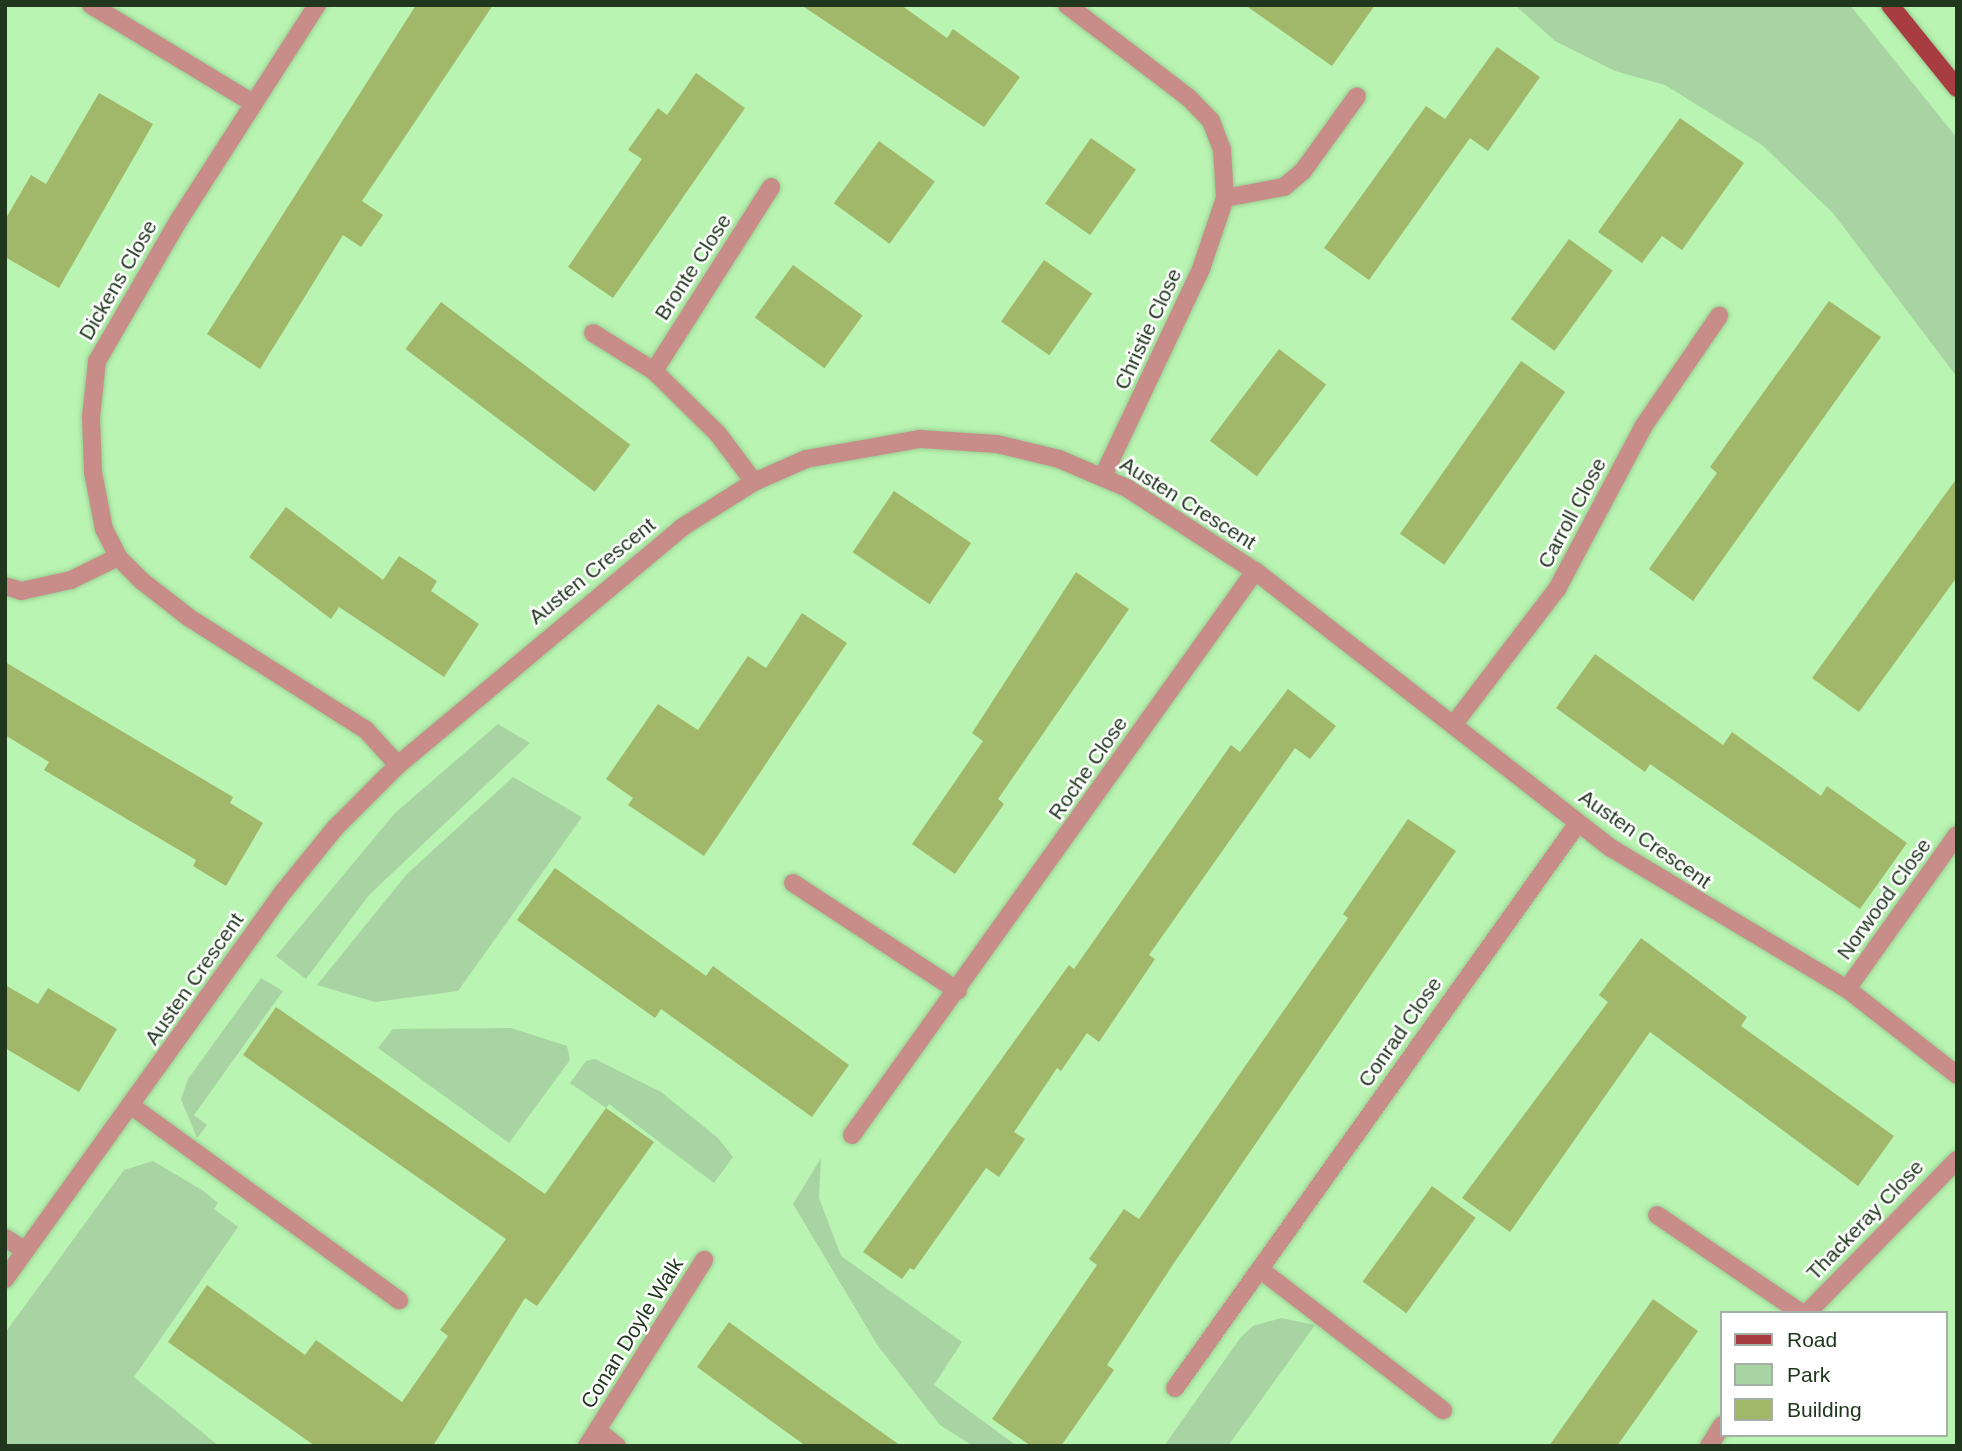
<!DOCTYPE html>
<html>
<head>
<meta charset="utf-8">
<style>
  body { margin:0 }
  #map { position:relative; width:1962px; height:1451px; overflow:hidden; background:#b9f4b2; font-family:Helvetica,sans-serif }
  div>[style] { position:absolute }
  .green>* { inset:0; background:#a8d3a2 }
  .building>* { inset:0; background:#a1b769; transform-origin:0 0 }
  .roads { filter:drop-shadow(0 0 2px #9ace94) drop-shadow(0 0 2px #9ace94) }
  .minor>* { height:18px; margin:-9px; padding:0 9px; transform-origin:9px; border-radius:9px; background:#c88c89 }
  .major>* { height:18px; margin:-9px; padding:0 9px; transform-origin:9px; border-radius:9px; background:#a73d40 }
  span { translate:-50% -50%; white-space:nowrap; text-align:center; line-height:1.15; -webkit-text-stroke:5px #fff; paint-order:stroke }
  .street-label { font-size:21px; color:#20371e }
  .frame { position:absolute; inset:0; border:7px solid #20371e; pointer-events:none }
  .legend { position:absolute; left:1720px; top:1311px; width:228px; height:126px; box-sizing:border-box; background:#fff; border:2px solid #a6afa5; margin:0; padding:9px 12px; list-style:none; font-size:21px; color:#20371e }
  .legend li { display:flex; align-items:center; gap:14px; height:35px }
  .legend b { width:35px; border:2px solid #a6afa5 }
</style>
</head>
<body>
<div id="map">
  <div class="green">
    <i style="clip-path:polygon(1515px 5px,1850px 5px,1957px 138px,1957px 377px,1833px 213px,1762px 145px,1665px 85px,1615px 71px,1555px 41px)"></i>
    <i style="clip-path:polygon(498px 724px,530px 743px,369px 895px,306px 979px,276px 956px,395px 813px)"></i>
    <i style="clip-path:polygon(513px 777px,582px 817px,458px 991px,375px 1002px,317px 985px,407px 874px)"></i>
    <i style="clip-path:polygon(261px 978px,283px 991px,194px 1115px,207px 1125px,197px 1138px,181px 1099px,188px 1079px)"></i>
    <i style="clip-path:polygon(511px 1028px,567px 1046px,570px 1060px,509px 1143px,378px 1048px,393px 1029px)"></i>
    <i style="clip-path:polygon(595px 1059px,661px 1092px,718px 1138px,733px 1157px,714px 1183px,609px 1104px,606px 1108px,570px 1083px,586px 1061px)"></i>
    <i style="clip-path:polygon(821px 1158px,819px 1198px,841px 1256px,962px 1342px,934px 1385px,1017px 1446px,973px 1446px,940px 1425px,878px 1346px,793px 1204px)"></i>
    <i style="clip-path:polygon(153px 1161px,202px 1190px,218px 1203px,214px 1209px,238px 1227px,134px 1377px,219px 1446px,5px 1446px,5px 1333px,124px 1170px)"></i>
    <i style="clip-path:polygon(1281px 1318px,1315px 1325px,1228px 1446px,1164px 1446px,1241px 1337px,1253px 1326px)"></i>
  </div>
  <div class="building">
    <i style="clip-path:polygon(416px 5px,493px 5px,362px 201px,383px 215px,361px 247px,343px 235px,260px 369px,207px 334px)"></i>
    <i style="clip-path:polygon(801px 5px,901px 5px,947px 38px,953px 29px,1020px 77px,984px 127px)"></i>
    <i style="clip-path:polygon(1245px 5px,1375px 5px,1332px 66px)"></i>
    <i style="clip-path:polygon(1497px 47px,1540px 77px,1488px 151px,1470px 138px,1369px 280px,1324px 248px,1426px 106px,1445px 119px)"></i>
    <i style="clip-path:polygon(696px 73px,745px 108px,613px 298px,568px 267px,642px 159px,628px 150px,658px 108px,667px 115px)"></i>
    <i style="clip-path:polygon(99px 93px,153px 124px,59px 288px,5px 257px,5px 220px,31px 175px,46px 184px)"></i>
    <i style="clip-path:polygon(1680px 118px,1744px 163px,1682px 250px,1662px 236px,1642px 263px,1598px 232px)"></i>
    <i style="left:1091px;top:138px;width:55px;height:80px;rotate:35deg"></i>
    <i style="left:879px;top:141px;width:69px;height:77px;rotate:36deg"></i>
    <i style="left:1569px;top:239px;width:54px;height:99px;rotate:36deg"></i>
    <i style="left:1044px;top:260px;width:59px;height:75px;rotate:35deg"></i>
    <i style="left:793px;top:265px;width:86px;height:65px;rotate:36deg"></i>
    <i style="clip-path:polygon(1829px 301px,1881px 337px,1693px 601px,1649px 569px,1717px 473px,1710px 467px)"></i>
    <i style="left:441px;top:302px;width:237px;height:59px;rotate:37deg"></i>
    <i style="left:1279px;top:349px;width:59px;height:115px;rotate:37deg"></i>
    <i style="left:1521px;top:361px;width:54px;height:211px;rotate:35deg"></i>
    <i style="clip-path:polygon(1957px 478px,1957px 577px,1859px 712px,1812px 678px)"></i>
    <i style="left:894px;top:491px;width:93px;height:74px;rotate:34deg"></i>
    <i style="clip-path:polygon(286px 507px,383px 580px,399px 556px,437px 581px,431px 591px,479px 624px,444px 677px,339px 607px,331px 619px,249px 557px)"></i>
    <i style="clip-path:polygon(1076px 572px,1129px 609px,998px 799px,1004px 804px,955px 874px,912px 844px,983px 741px,972px 733px)"></i>
    <i style="clip-path:polygon(802px 613px,847px 643px,704px 856px,628px 805px,633px 798px,606px 779px,658px 704px,698px 730px,748px 656px,766px 668px)"></i>
    <i style="clip-path:polygon(1595px 654px,1723px 745px,1732px 732px,1821px 796px,1827px 786px,1907px 843px,1860px 909px,1650px 764px,1645px 772px,1556px 708px)"></i>
    <i style="clip-path:polygon(5px 662px,233px 797px,230px 803px,263px 823px,226px 886px,193px 866px,196px 860px,44px 770px,49px 762px,5px 735px)"></i>
    <i style="clip-path:polygon(1288px 689px,1336px 726px,1310px 759px,1295px 748px,1149px 955px,1155px 959px,1099px 1042px,1087px 1033px,1061px 1071px,1057px 1068px,1014px 1132px,1025px 1139px,999px 1177px,986px 1168px,914px 1270px,910px 1268px,902px 1279px,863px 1252px,1069px 965px,1074px 969px,1231px 745px,1240px 752px)"></i>
    <i style="clip-path:polygon(1408px 819px,1456px 851px,1174px 1263px,1107px 1365px,1114px 1370px,1061px 1446px,1031px 1446px,992px 1419px,1097px 1265px,1089px 1259px,1124px 1209px,1139px 1219px,1348px 918px,1343px 914px)"></i>
    <i style="clip-path:polygon(555px 868px,706px 976px,713px 966px,849px 1065px,812px 1117px,661px 1009px,655px 1018px,517px 920px)"></i>
    <i style="clip-path:polygon(1641px 938px,1747px 1017px,1741px 1026px,1894px 1136px,1858px 1186px,1650px 1032px,1510px 1232px,1462px 1198px,1608px 1002px,1599px 995px)"></i>
    <i style="clip-path:polygon(5px 985px,38px 1004px,48px 988px,117px 1029px,79px 1092px,5px 1048px)"></i>
    <i style="clip-path:polygon(276px 1007px,545px 1194px,606px 1108px,654px 1142px,537px 1306px,525px 1298px,433px 1446px,315px 1446px,168px 1342px,207px 1285px,305px 1355px,316px 1340px,402px 1402px,448px 1336px,440px 1330px,506px 1239px,243px 1055px)"></i>
    <i style="left:1432px;top:1186px;width:54px;height:118px;rotate:36deg"></i>
    <i style="clip-path:polygon(1653px 1299px,1698px 1331px,1617px 1446px,1549px 1446px)"></i>
    <i style="clip-path:polygon(729px 1322px,817px 1386px,901px 1446px,806px 1446px,785px 1431px,697px 1367px)"></i>
  </div>
  <div class="roads">
    <div class="minor">
      <i style="left:91px;top:5px;width:187px;rotate:31.2deg"></i>
      <i style="left:317px;top:5px;width:253px;rotate:122.7deg"></i>
      <i style="left:180px;top:218px;width:165px;rotate:120.1deg"></i>
      <i style="left:97px;top:361px;width:56px;rotate:96.1deg"></i>
      <i style="left:91px;top:417px;width:55px;rotate:87.9deg"></i>
      <i style="left:93px;top:472px;width:58px;rotate:79.1deg"></i>
      <i style="left:104px;top:529px;width:31px;rotate:63deg"></i>
      <i style="left:118px;top:557px;width:34px;rotate:45deg"></i>
      <i style="left:142px;top:581px;width:58px;rotate:38deg"></i>
      <i style="left:188px;top:617px;width:211px;rotate:32.4deg"></i>
      <i style="left:366px;top:730px;width:47px;rotate:47.6deg"></i>
      <i style="left:1067px;top:5px;width:153px;rotate:37.3deg"></i>
      <i style="left:1189px;top:98px;width:32px;rotate:46deg"></i>
      <i style="left:1211px;top:121px;width:30px;rotate:69deg"></i>
      <i style="left:1222px;top:149px;width:49px;rotate:86.5deg"></i>
      <i style="left:1225px;top:198px;width:75px;rotate:108.7deg"></i>
      <i style="left:1201px;top:269px;width:229px;rotate:115.3deg"></i>
      <i style="left:1225px;top:198px;width:60px;rotate:-10.6deg"></i>
      <i style="left:1284px;top:187px;width:25px;rotate:-40deg"></i>
      <i style="left:1303px;top:171px;width:92px;rotate:-54.2deg"></i>
      <i style="left:593px;top:333px;width:72px;rotate:31.9deg"></i>
      <i style="left:754px;top:482px;width:60px;rotate:-126.9deg"></i>
      <i style="left:718px;top:434px;width:90px;rotate:-135.5deg"></i>
      <i style="left:654px;top:371px;width:218px;rotate:-57.5deg"></i>
      <i style="left:5px;top:586px;width:17px;rotate:17deg"></i>
      <i style="left:21px;top:591px;width:51px;rotate:-12.4deg"></i>
      <i style="left:71px;top:580px;width:52px;rotate:-26.1deg"></i>
      <i style="left:1454px;top:724px;width:170px;rotate:-52.7deg"></i>
      <i style="left:1557px;top:589px;width:183px;rotate:-62deg"></i>
      <i style="left:1643px;top:427px;width:135px;rotate:-55.6deg"></i>
      <i style="left:793px;top:883px;width:197px;rotate:33.2deg"></i>
      <i style="left:1847px;top:989px;width:189px;rotate:-54.5deg"></i>
      <i style="left:133px;top:1107px;width:329px;rotate:36deg"></i>
      <i style="left:852px;top:1135px;width:693px;rotate:-54.45deg"></i>
      <i style="left:1657px;top:1215px;width:174px;rotate:34.2deg"></i>
      <i style="left:5px;top:1238px;width:23px;rotate:31deg"></i>
      <i style="left:1261px;top:1270px;width:230px;rotate:37.6deg"></i>
      <i style="left:5px;top:1279px;width:478px;rotate:-54.3deg"></i>
      <i style="left:284px;top:891px;width:81px;rotate:-51deg"></i>
      <i style="left:335px;top:828px;width:89px;rotate:-45deg"></i>
      <i style="left:398px;top:765px;width:369px;rotate:-39.9deg"></i>
      <i style="left:681px;top:528px;width:86px;rotate:-32.2deg"></i>
      <i style="left:754px;top:482px;width:57px;rotate:-23.9deg"></i>
      <i style="left:806px;top:459px;width:116px;rotate:-10deg"></i>
      <i style="left:920px;top:439px;width:77px;rotate:3.7deg"></i>
      <i style="left:997px;top:444px;width:64px;rotate:13.6deg"></i>
      <i style="left:1059px;top:459px;width:74px;rotate:23.1deg"></i>
      <i style="left:1127px;top:488px;width:153px;rotate:33deg"></i>
      <i style="left:1255px;top:571px;width:451px;rotate:37.9deg"></i>
      <i style="left:1611px;top:848px;width:275px;rotate:30.9deg"></i>
      <i style="left:1847px;top:989px;width:140px;rotate:38deg"></i>
      <i style="left:1807px;top:1313px;width:214px;rotate:-45.6deg"></i>
      <i style="left:1175px;top:1388px;width:694px;rotate:-54.5deg"></i>
      <i style="left:598px;top:1431px;width:24px;rotate:38deg"></i>
      <i style="left:587px;top:1446px;width:220px;rotate:-57.8deg"></i>
      <i style="left:1709px;top:1446px;width:25px;rotate:-58deg"></i>
    </div>
    <div class="major">
      <i style="left:1890px;top:5px;width:107px;rotate:51.1deg"></i>
    </div>
  </div>
  <div class="street-label">
    <span style="left:693px;top:267px;rotate:-57deg">Bronte Close</span>
    <span style="left:118px;top:280px;rotate:-60deg">Dickens Close</span>
    <span style="left:1148px;top:329px;rotate:-65deg">Christie Close</span>
    <span style="left:1188px;top:503px;rotate:32deg">Austen Crescent</span>
    <span style="left:1572px;top:513px;rotate:-62deg">Carroll Close</span>
    <span style="left:592px;top:571px;rotate:-39deg">Austen Crescent</span>
    <span style="left:1088px;top:768px;rotate:-55deg">Roche Close</span>
    <span style="left:1645px;top:839px;rotate:35deg">Austen Crescent</span>
    <span style="left:1884px;top:899px;rotate:-54deg">Norwood Close</span>
    <span style="left:194px;top:979px;rotate:-55deg">Austen Crescent</span>
    <span style="left:1400px;top:1032px;rotate:-55deg">Conrad Close</span>
    <span style="left:1865px;top:1220px;rotate:-46deg">Thackeray Close</span>
    <span style="left:632px;top:1333px;rotate:-58deg">Conan Doyle Walk</span>
  </div>
  <div class="frame"></div>
  <ul class="legend">
  <li><b style="height:9px;background:#a73d40"></b>Road</li>
  <li><b style="height:19px;background:#a8d3a2"></b>Park</li>
  <li><b style="height:19px;background:#a1b769"></b>Building</li>
  </ul>
</div>
</body>
</html>
